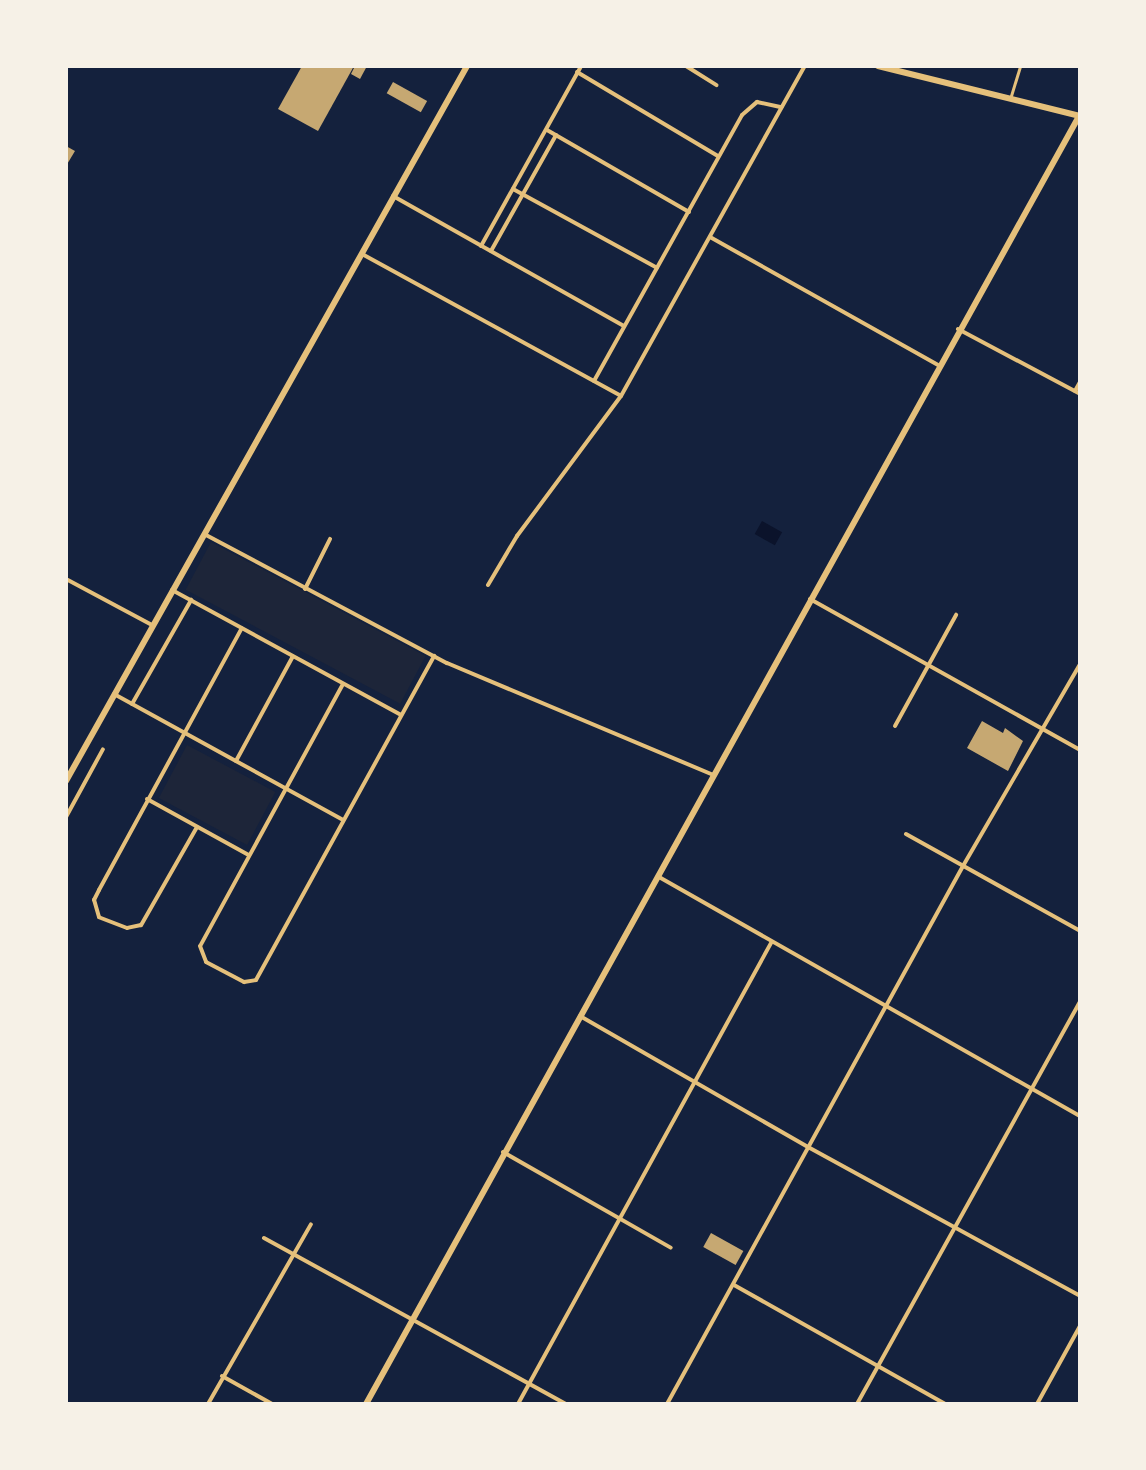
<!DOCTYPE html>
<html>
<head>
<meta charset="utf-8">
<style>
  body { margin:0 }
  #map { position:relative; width:1146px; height:1470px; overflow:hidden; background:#14213d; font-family:Georgia,serif }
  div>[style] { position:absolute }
  .green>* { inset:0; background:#1d2539; transform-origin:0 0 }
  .water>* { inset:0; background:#0b132b; transform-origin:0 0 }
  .building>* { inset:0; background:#c6a872; transform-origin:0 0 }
  .pedestrian>* { height:3px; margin:-1.5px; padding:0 1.5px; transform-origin:1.5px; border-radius:1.5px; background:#e5c07b }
  .minor>* { height:4px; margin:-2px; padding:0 2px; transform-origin:2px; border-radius:2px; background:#e5c07b }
  .tertiary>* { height:6px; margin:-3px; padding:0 3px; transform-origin:3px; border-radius:3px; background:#e5c07b }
  .secondary>* { height:6px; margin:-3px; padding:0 3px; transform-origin:3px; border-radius:3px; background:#e5c07b }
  span { translate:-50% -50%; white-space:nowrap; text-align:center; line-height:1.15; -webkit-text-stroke:8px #f6f1e7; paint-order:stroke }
  .frame { position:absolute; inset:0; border:68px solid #f6f1e7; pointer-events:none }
</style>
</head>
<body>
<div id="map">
  <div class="green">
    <i style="left:211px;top:542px;width:243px;height:54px;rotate:28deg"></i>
    <i style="left:187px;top:745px;width:100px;height:60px;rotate:28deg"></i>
  </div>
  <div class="water">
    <i style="left:762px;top:521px;width:23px;height:15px;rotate:29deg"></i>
  </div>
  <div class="building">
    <i style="clip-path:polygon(302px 66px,354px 66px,318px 131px,278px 109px)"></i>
    <i style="clip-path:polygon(355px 66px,367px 66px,360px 79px,351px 74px)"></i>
    <i style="left:393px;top:82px;width:39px;height:13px;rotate:29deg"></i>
    <i style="clip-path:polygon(66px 146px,75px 151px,66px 166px)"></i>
    <i style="clip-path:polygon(982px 721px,1003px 733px,1005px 728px,1023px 741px,1008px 771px,967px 748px)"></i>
    <i style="left:711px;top:1233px;width:37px;height:16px;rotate:29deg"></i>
  </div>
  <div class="pedestrian">
    <i style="left:1010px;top:99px;width:34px;rotate:-73deg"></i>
  </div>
  <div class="minor">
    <i style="left:686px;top:66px;width:36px;rotate:32deg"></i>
    <i style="left:577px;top:72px;width:164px;rotate:30.8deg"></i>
    <i style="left:547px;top:130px;width:164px;rotate:30deg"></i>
    <i style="left:513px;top:189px;width:164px;rotate:28.7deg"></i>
    <i style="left:393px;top:196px;width:265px;rotate:29.4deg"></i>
    <i style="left:710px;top:237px;width:261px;rotate:29.3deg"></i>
    <i style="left:481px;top:246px;width:206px;rotate:-60.9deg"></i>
    <i style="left:491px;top:251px;width:133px;rotate:-60.7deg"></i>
    <i style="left:362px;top:254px;width:295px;rotate:28.7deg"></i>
    <i style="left:958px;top:329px;width:138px;rotate:28deg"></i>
    <i style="left:594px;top:381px;width:304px;rotate:-60.9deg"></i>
    <i style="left:742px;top:115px;width:20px;rotate:-41deg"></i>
    <i style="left:757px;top:102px;width:25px;rotate:12deg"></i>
    <i style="left:1075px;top:391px;width:10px;rotate:-61deg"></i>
    <i style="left:206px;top:535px;width:273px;rotate:28deg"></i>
    <i style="left:447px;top:663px;width:289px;rotate:22.8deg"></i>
    <i style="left:66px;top:579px;width:98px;rotate:28.1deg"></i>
    <i style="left:488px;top:585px;width:57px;rotate:-59.4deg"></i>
    <i style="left:517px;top:536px;width:174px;rotate:-53.4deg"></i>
    <i style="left:621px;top:396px;width:378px;rotate:-60.9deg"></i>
    <i style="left:305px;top:589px;width:56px;rotate:-63.4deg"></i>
    <i style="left:172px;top:590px;width:261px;rotate:28.6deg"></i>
    <i style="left:810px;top:599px;width:309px;rotate:29.2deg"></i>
    <i style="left:343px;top:684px;width:298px;rotate:118.6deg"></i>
    <i style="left:200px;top:946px;width:17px;rotate:69deg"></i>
    <i style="left:206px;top:962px;width:43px;rotate:27.8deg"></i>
    <i style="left:244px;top:982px;width:12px;rotate:-9deg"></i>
    <i style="left:256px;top:980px;width:370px;rotate:-61.2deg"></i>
    <i style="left:114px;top:694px;width:261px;rotate:28.8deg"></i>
    <i style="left:132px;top:704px;width:120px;rotate:-60.4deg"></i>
    <i style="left:895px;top:726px;width:127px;rotate:-61.2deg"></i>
    <i style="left:236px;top:761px;width:119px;rotate:-61.5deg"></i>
    <i style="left:147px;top:799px;width:116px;rotate:28.8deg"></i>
    <i style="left:66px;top:817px;width:77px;rotate:-61.4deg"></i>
    <i style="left:197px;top:827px;width:113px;rotate:119.7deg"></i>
    <i style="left:141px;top:925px;width:14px;rotate:168deg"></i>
    <i style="left:127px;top:928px;width:30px;rotate:-159deg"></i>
    <i style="left:99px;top:917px;width:18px;rotate:-106deg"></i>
    <i style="left:94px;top:900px;width:11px;rotate:-63deg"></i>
    <i style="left:99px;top:890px;width:298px;rotate:-61.4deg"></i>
    <i style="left:906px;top:834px;width:199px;rotate:29.1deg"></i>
    <i style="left:659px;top:877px;width:484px;rotate:29.6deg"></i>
    <i style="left:580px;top:1016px;width:263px;rotate:29.9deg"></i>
    <i style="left:808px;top:1147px;width:310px;rotate:28.7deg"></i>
    <i style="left:503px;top:1152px;width:193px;rotate:29.7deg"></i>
    <i style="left:264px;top:1238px;width:345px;rotate:28.8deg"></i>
    <i style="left:734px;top:1285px;width:242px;rotate:29.4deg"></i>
    <i style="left:222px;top:1376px;width:57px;rotate:29.2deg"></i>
    <i style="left:208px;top:1404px;width:207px;rotate:-60.2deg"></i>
    <i style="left:518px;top:1404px;width:526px;rotate:-61.24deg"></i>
    <i style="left:667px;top:1404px;width:614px;rotate:-61.18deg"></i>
    <i style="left:963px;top:866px;width:233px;rotate:-59.9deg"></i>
    <i style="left:857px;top:1404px;width:461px;rotate:-61deg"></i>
    <i style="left:1037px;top:1404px;width:89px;rotate:-61.1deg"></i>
  </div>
  <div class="tertiary">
    <i style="left:66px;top:781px;width:820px;rotate:-60.71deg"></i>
    <i style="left:366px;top:1404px;width:1472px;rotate:-61.03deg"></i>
  </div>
  <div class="secondary">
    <i style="left:878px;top:66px;width:208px;rotate:13.9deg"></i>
  </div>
  <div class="frame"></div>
</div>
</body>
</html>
